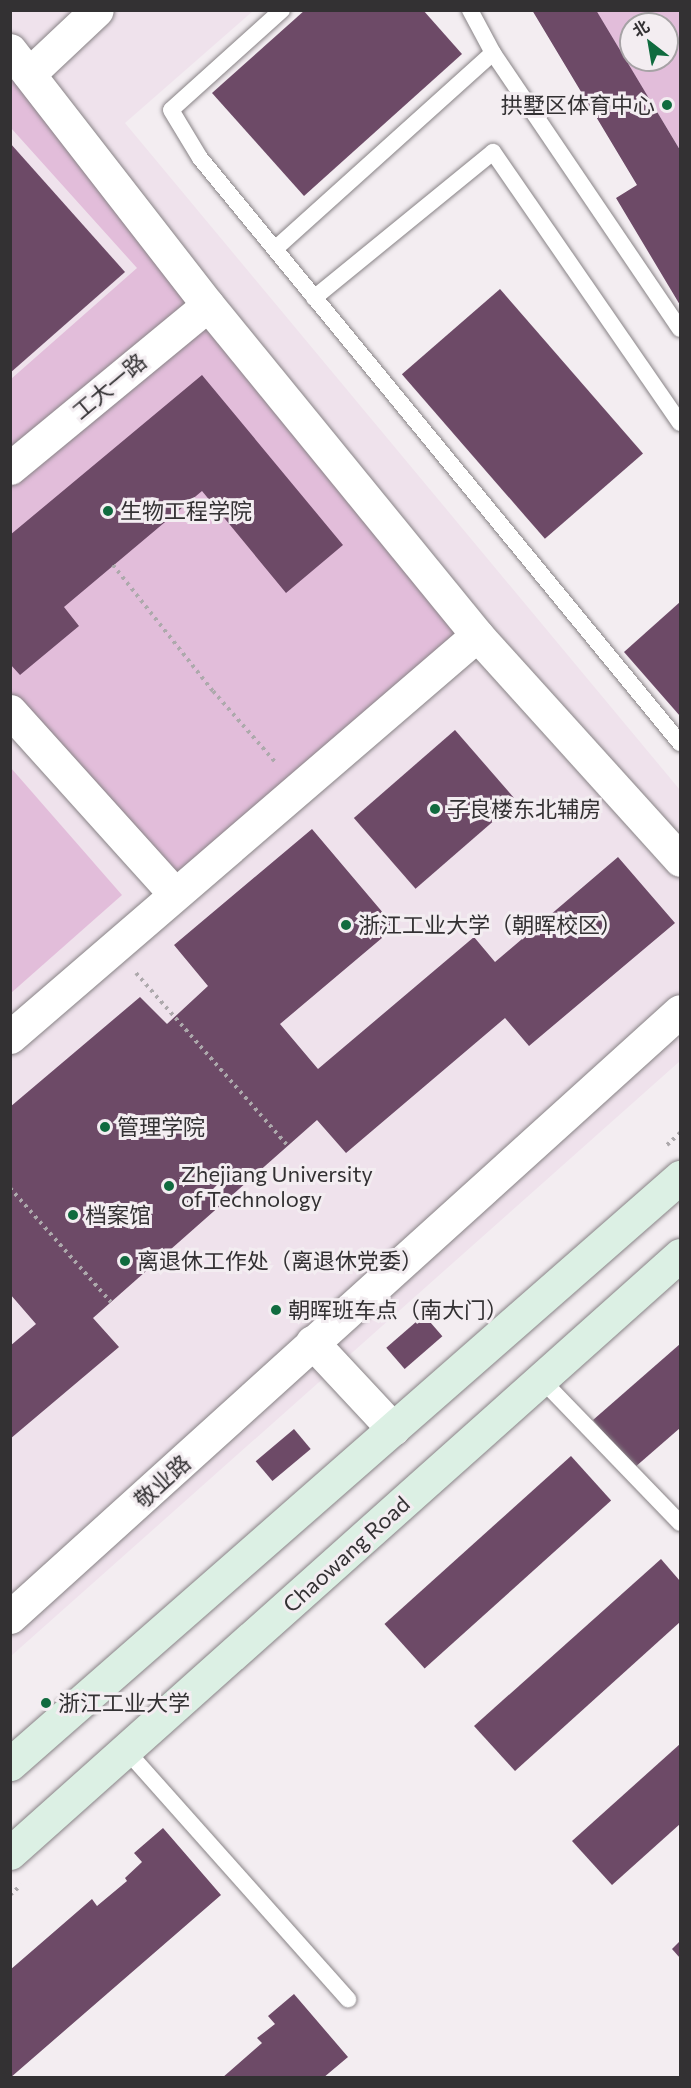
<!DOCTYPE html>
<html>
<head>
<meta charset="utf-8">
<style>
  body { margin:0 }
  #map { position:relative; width:691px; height:2088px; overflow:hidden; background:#f3edf1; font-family:Commissioner,"Noto Sans SC",sans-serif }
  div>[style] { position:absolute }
  .built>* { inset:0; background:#efe2ec }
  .green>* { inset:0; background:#e2bdda }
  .building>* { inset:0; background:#6d4a67; transform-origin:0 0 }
  .path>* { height:4px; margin-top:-2px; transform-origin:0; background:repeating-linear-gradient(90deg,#ada9ac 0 3px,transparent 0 7.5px) }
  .roads { filter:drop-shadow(0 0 2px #888386) drop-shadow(0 0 2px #888386) }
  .service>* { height:16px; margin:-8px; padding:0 8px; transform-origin:8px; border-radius:8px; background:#fff }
  .minor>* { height:33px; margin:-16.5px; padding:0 16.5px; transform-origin:16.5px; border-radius:16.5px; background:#fff }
  .secondary>* { height:33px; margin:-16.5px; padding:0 16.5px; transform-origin:16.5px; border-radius:16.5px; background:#dcf0e4 }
  .dots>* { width:16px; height:16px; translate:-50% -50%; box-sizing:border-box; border:3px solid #f3edf1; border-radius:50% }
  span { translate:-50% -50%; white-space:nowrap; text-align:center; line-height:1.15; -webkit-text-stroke:6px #f3edf1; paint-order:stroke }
  .poi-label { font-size:22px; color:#333133 }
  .right { translate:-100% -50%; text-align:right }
  .left { translate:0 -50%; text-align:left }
  .street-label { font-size:22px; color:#333133 }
  .frame { position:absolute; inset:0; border:12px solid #333133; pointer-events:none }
  .north { position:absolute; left:619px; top:12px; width:60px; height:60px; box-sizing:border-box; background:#f3edf1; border:2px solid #a6a2a5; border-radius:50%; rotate:329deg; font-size:16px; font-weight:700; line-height:24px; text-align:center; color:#333133 }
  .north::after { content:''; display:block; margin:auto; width:21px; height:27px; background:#106b3f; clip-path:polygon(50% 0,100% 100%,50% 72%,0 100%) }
</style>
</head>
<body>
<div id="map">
  <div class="built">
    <i style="clip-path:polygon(11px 11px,253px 11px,125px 123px,680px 790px,680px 1061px,11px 1656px)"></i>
  </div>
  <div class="green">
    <i style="clip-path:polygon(evenodd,596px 11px,680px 11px,680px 150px,596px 11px,631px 24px,667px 24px,667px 60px,631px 60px,631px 24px)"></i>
    <i style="clip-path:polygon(11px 50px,477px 635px,175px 894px,11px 711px,11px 379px,137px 268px,11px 128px)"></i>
    <i style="clip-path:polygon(11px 768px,122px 895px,11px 993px,10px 993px)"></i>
  </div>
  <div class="building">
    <i style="clip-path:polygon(305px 10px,423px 10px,462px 54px,304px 196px,212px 93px)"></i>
    <i style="clip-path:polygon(532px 10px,596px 10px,680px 150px,680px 305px,616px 198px,637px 185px)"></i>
    <i style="clip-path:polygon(10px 143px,125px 272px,10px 373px)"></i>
    <i style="left:500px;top:289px;width:218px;height:130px;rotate:49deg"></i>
    <i style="clip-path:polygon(202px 375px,343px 545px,286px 593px,202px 491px,64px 607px,79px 626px,20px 675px,10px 664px,10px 535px)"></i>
    <i style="clip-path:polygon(680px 602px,680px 716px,624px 652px)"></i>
    <i style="left:455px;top:730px;width:94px;height:134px;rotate:49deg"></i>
    <i style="clip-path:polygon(312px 829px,395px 927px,280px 1024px,318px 1069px,474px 937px,495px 962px,618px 857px,675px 923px,529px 1046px,505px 1018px,346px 1153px,317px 1120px,93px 1318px,119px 1347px,10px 1439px,10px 1346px,36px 1324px,10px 1294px,10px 1107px,140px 997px,167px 1024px,208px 986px,174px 945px)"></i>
    <i style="left:424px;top:1315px;width:28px;height:50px;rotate:49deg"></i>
    <i style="clip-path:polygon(680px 1344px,680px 1428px,634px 1468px,593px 1420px)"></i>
    <i style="left:294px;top:1429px;width:26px;height:50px;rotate:50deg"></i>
    <i style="left:571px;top:1456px;width:60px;height:251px;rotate:48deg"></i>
    <i style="clip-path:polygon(661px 1559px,680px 1581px,680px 1622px,515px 1771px,474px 1726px)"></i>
    <i style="clip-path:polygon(680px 1744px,680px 1824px,612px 1885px,572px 1841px)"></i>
    <i style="clip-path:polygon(163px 1828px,221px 1895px,10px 2078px,10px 1970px,92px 1899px,97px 1906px,127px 1881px,125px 1878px,142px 1862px,134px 1853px)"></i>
    <i style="clip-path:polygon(680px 1941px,680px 1958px,672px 1949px)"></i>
    <i style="clip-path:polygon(294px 1994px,348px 2057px,323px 2078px,222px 2078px,262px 2043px,257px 2038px,275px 2024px,268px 2016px)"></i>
  </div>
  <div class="path">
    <i style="left:113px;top:565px;width:161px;rotate:51.6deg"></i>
    <i style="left:213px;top:691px;width:96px;rotate:48.8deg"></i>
    <i style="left:136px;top:973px;width:230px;rotate:48.7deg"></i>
    <i style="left:667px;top:1145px;width:18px;rotate:-43deg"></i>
    <i style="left:10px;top:1188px;width:152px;rotate:48.5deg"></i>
    <i style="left:10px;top:1895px;width:15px;rotate:-42deg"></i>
  </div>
  <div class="roads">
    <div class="service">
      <i style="left:282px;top:10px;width:149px;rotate:138deg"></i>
      <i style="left:171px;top:110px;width:56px;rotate:58.9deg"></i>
      <i style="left:200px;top:158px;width:757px;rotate:50.63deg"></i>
      <i style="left:470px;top:10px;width:49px;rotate:61.9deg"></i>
      <i style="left:493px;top:53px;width:333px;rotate:55.9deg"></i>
      <i style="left:275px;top:249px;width:293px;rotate:-42deg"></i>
      <i style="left:314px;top:298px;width:231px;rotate:-39.2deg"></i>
      <i style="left:493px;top:152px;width:329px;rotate:55.4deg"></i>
      <i style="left:541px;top:1379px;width:200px;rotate:46deg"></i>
      <i style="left:126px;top:1750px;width:334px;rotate:48.3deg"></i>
    </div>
    <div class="minor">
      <i style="left:10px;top:50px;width:323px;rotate:52.2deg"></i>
      <i style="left:208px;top:305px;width:426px;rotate:50.8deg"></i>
      <i style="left:477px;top:635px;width:303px;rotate:47.9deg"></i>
      <i style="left:29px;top:74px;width:93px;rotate:-43.3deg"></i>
      <i style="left:10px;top:468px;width:256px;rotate:-39.5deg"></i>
      <i style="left:10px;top:711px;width:246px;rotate:48deg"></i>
      <i style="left:10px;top:1037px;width:616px;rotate:-40.72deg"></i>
      <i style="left:312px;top:1342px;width:119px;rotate:47deg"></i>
      <i style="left:10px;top:1617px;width:903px;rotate:-42.13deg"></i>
    </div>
    <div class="secondary">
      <i style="left:10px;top:1764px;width:891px;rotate:-41.22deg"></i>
      <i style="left:10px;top:1853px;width:898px;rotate:-41.75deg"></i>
    </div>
  </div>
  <div class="dots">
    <i style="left:667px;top:105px;background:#106b3f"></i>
    <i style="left:108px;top:511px;background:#106b3f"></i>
    <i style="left:435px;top:809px;background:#106b3f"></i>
    <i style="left:346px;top:925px;background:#106b3f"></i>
    <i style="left:105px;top:1127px;background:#106b3f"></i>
    <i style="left:169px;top:1186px;background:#106b3f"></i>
    <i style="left:73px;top:1215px;background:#106b3f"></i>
    <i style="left:125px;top:1261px;background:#106b3f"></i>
    <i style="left:276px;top:1310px;background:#106b3f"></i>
    <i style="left:46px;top:1703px;background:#106b3f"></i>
  </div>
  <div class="poi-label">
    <span class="right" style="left:655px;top:105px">拱墅区体育中心</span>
    <span class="left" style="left:120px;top:511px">生物工程学院</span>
    <span class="left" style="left:447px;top:809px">子良楼东北辅房</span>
    <span class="left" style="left:358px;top:925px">浙江工业大学（朝晖校区）</span>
    <span class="left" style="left:117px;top:1127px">管理学院</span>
    <span class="left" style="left:181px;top:1186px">Zhejiang University<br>of Technology</span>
    <span class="left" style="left:85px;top:1215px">档案馆</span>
    <span class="left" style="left:137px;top:1261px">离退休工作处（离退休党委）</span>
    <span class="left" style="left:288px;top:1310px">朝晖班车点（南大门）</span>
    <span class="left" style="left:58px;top:1703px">浙江工业大学</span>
  </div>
  <div class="street-label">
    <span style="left:109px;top:386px;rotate:-40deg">工大一路</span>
    <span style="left:162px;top:1481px;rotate:-42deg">敬业路</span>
    <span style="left:346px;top:1554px;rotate:-42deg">Chaowang Road</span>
  </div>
  <div class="frame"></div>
  <div class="north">北</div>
</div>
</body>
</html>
